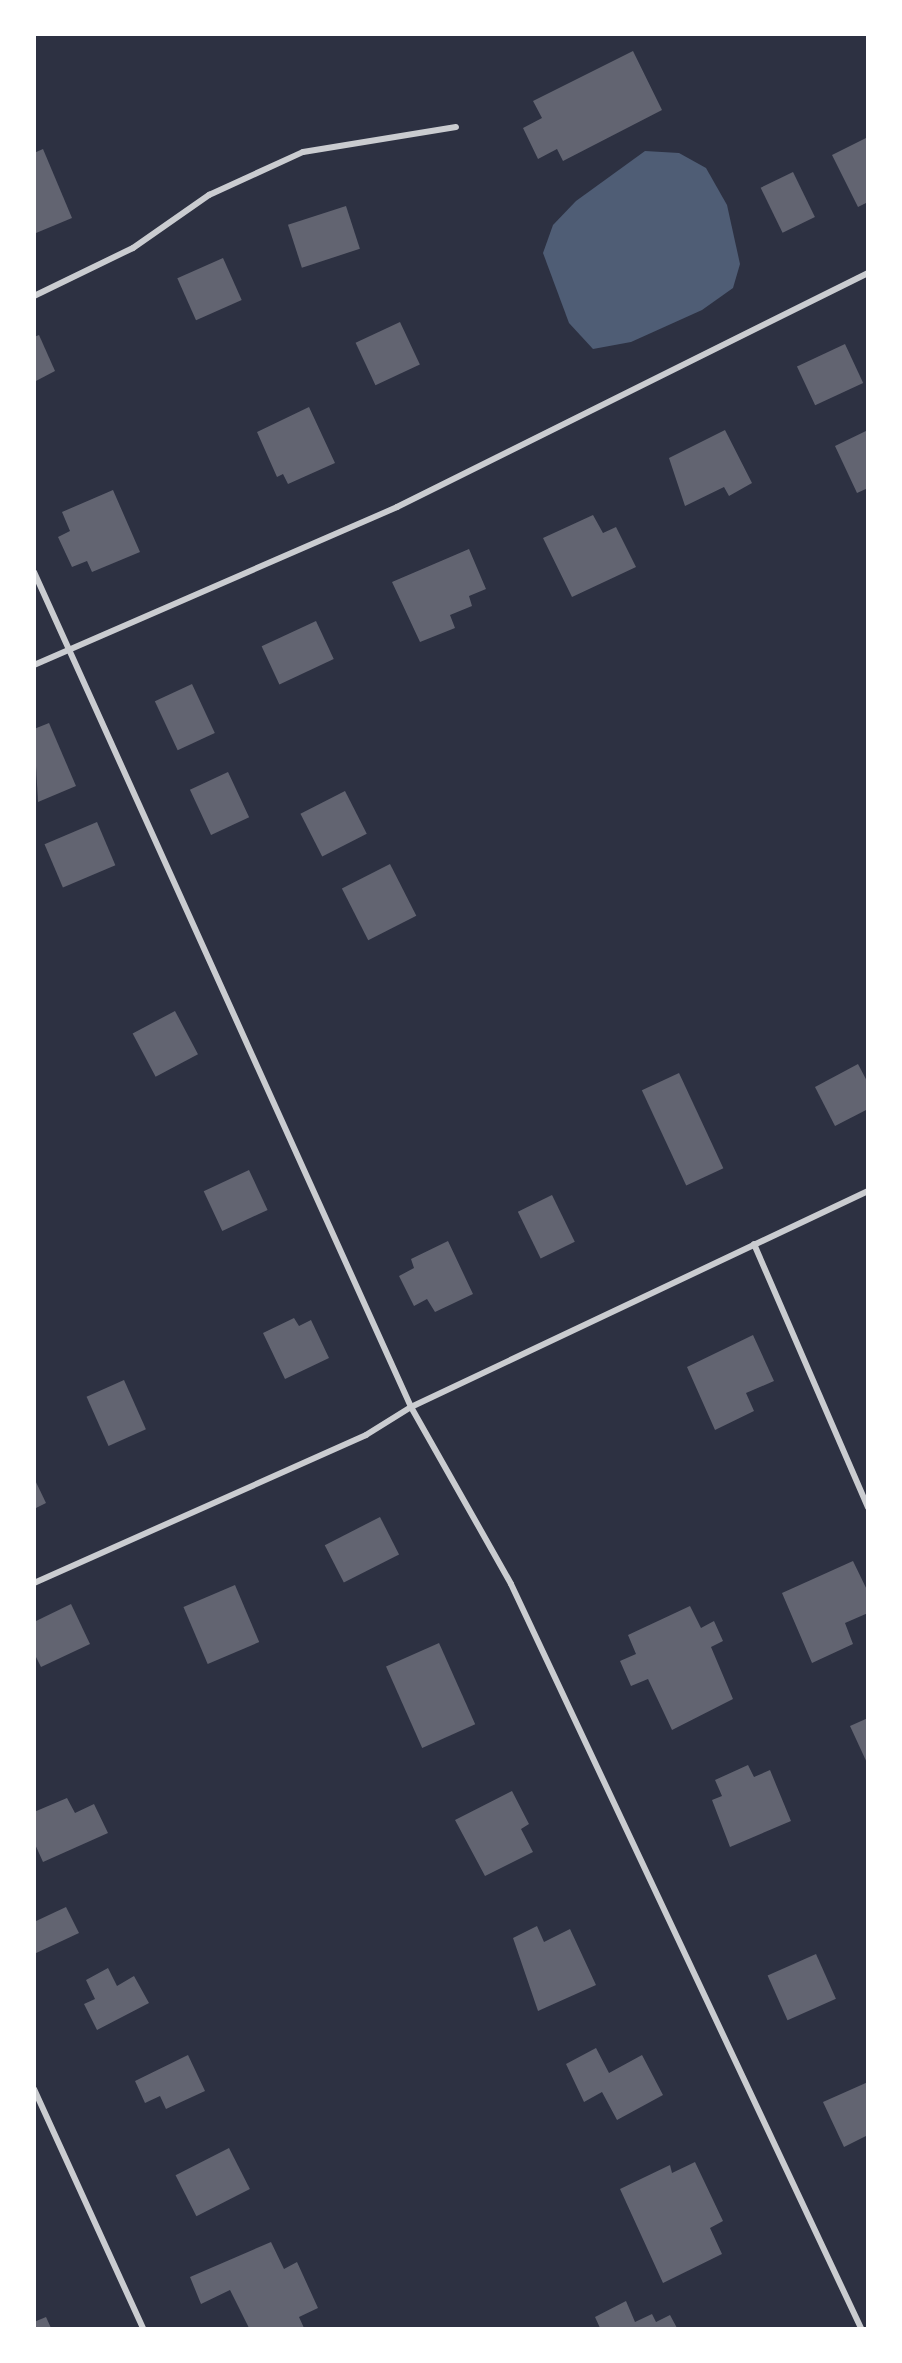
<!DOCTYPE html>
<html>
<head>
<meta charset="utf-8">
<style>
  body { margin:0 }
  #map { position:relative; width:902px; height:2363px; overflow:hidden; background:#2d3142; font-family:"PT Sans Narrow",sans-serif }
  div>[style] { position:absolute }
  .water>* { inset:0; background:#4f5d75 }
  .building>* { inset:0; background:#626471; transform-origin:0 0 }
  .minor>* { height:6px; margin:-3px; padding:0 3px; transform-origin:3px; border-radius:3px; background:#caccd0 }
  span { translate:-50% -50%; white-space:nowrap; text-align:center; line-height:1.15; -webkit-text-stroke:4.5px #fff; paint-order:stroke }
  .frame { position:absolute; inset:0; border:36px solid #fff; pointer-events:none }
</style>
</head>
<body>
<div id="map">
  <div class="water">
    <i style="clip-path:polygon(645px 151px,679px 153px,706px 168px,727px 205px,740px 264px,733px 288px,702px 310px,631px 342px,593px 349px,569px 323px,543px 253px,553px 225px,576px 201px)"></i>
  </div>
  <div class="building">
    <i style="clip-path:polygon(633px 51px,662px 110px,563px 161px,557px 149px,538px 159px,523px 128px,542px 118px,533px 101px)"></i>
    <i style="clip-path:polygon(868px 137px,868px 202px,858px 207px,832px 155px)"></i>
    <i style="clip-path:polygon(43px 149px,72px 218px,36px 233px,34px 153px)"></i>
    <i style="left:793px;top:172px;width:50px;height:36px;rotate:64deg"></i>
    <i style="left:346px;top:206px;width:45px;height:61px;rotate:72deg"></i>
    <i style="left:223px;top:258px;width:46px;height:50px;rotate:66deg"></i>
    <i style="left:400px;top:322px;width:47px;height:49px;rotate:65deg"></i>
    <i style="clip-path:polygon(39px 335px,55px 371px,34px 382px,34px 337px)"></i>
    <i style="left:845px;top:344px;width:43px;height:53px;rotate:65deg"></i>
    <i style="clip-path:polygon(309px 407px,335px 463px,288px 484px,283px 474px,277px 477px,257px 432px)"></i>
    <i style="clip-path:polygon(725px 430px,752px 483px,729px 496px,724px 487px,685px 506px,669px 458px)"></i>
    <i style="clip-path:polygon(868px 430px,868px 488px,857px 493px,835px 446px)"></i>
    <i style="clip-path:polygon(113px 490px,140px 552px,92px 572px,87px 561px,72px 567px,58px 537px,70px 531px,62px 512px)"></i>
    <i style="clip-path:polygon(593px 515px,603px 533px,616px 527px,636px 567px,572px 597px,543px 538px)"></i>
    <i style="clip-path:polygon(469px 549px,486px 589px,469px 596px,472px 606px,450px 615px,455px 628px,420px 642px,392px 582px)"></i>
    <i style="left:316px;top:621px;width:42px;height:60px;rotate:65deg"></i>
    <i style="left:192px;top:684px;width:54px;height:41px;rotate:65deg"></i>
    <i style="clip-path:polygon(49px 723px,76px 786px,38px 802px,34px 729px)"></i>
    <i style="left:228px;top:772px;width:50px;height:42px;rotate:65deg"></i>
    <i style="left:345px;top:791px;width:48px;height:50px;rotate:63deg"></i>
    <i style="left:97px;top:822px;width:47px;height:57px;rotate:67deg"></i>
    <i style="left:390px;top:864px;width:58px;height:54px;rotate:63deg"></i>
    <i style="left:175px;top:1011px;width:49px;height:48px;rotate:62deg"></i>
    <i style="clip-path:polygon(858px 1064px,868px 1083px,868px 1109px,835px 1126px,815px 1087px)"></i>
    <i style="left:679px;top:1073px;width:105px;height:41px;rotate:65deg"></i>
    <i style="left:249px;top:1170px;width:44px;height:50px;rotate:65deg"></i>
    <i style="left:552px;top:1195px;width:52px;height:38px;rotate:64deg"></i>
    <i style="clip-path:polygon(448px 1241px,473px 1294px,435px 1312px,427px 1299px,414px 1306px,399px 1276px,414px 1268px,411px 1259px)"></i>
    <i style="clip-path:polygon(294px 1318px,299px 1326px,311px 1320px,329px 1358px,285px 1379px,263px 1333px)"></i>
    <i style="clip-path:polygon(753px 1335px,774px 1381px,746px 1393px,754px 1411px,715px 1430px,687px 1367px)"></i>
    <i style="left:124px;top:1380px;width:54px;height:41px;rotate:66deg"></i>
    <i style="clip-path:polygon(34px 1478px,46px 1503px,34px 1509px)"></i>
    <i style="left:380px;top:1517px;width:42px;height:62px;rotate:63deg"></i>
    <i style="clip-path:polygon(853px 1561px,868px 1592px,868px 1613px,845px 1623px,853px 1644px,812px 1663px,782px 1593px)"></i>
    <i style="left:235px;top:1585px;width:62px;height:56px;rotate:67deg"></i>
    <i style="clip-path:polygon(71px 1604px,90px 1644px,41px 1667px,34px 1653px,34px 1622px)"></i>
    <i style="clip-path:polygon(690px 1606px,701px 1628px,714px 1621px,723px 1641px,711px 1647px,733px 1699px,672px 1730px,648px 1679px,631px 1686px,620px 1661px,636px 1654px,628px 1635px)"></i>
    <i style="left:439px;top:1643px;width:89px;height:58px;rotate:66deg"></i>
    <i style="clip-path:polygon(868px 1718px,868px 1765px,850px 1726px)"></i>
    <i style="clip-path:polygon(748px 1765px,754px 1777px,770px 1770px,791px 1821px,730px 1847px,712px 1800px,722px 1796px,715px 1780px)"></i>
    <i style="clip-path:polygon(512px 1791px,529px 1824px,521px 1829px,533px 1852px,485px 1876px,455px 1820px)"></i>
    <i style="clip-path:polygon(67px 1798px,75px 1813px,94px 1804px,108px 1833px,43px 1862px,34px 1842px,34px 1812px)"></i>
    <i style="clip-path:polygon(66px 1907px,79px 1933px,34px 1954px,34px 1922px)"></i>
    <i style="clip-path:polygon(537px 1926px,544px 1942px,570px 1929px,596px 1985px,538px 2011px,513px 1938px)"></i>
    <i style="left:816px;top:1954px;width:49px;height:53px;rotate:66deg"></i>
    <i style="clip-path:polygon(108px 1968px,117px 1986px,134px 1976px,149px 2003px,97px 2030px,84px 2004px,95px 1999px,86px 1980px)"></i>
    <i style="clip-path:polygon(596px 2048px,609px 2073px,642px 2055px,663px 2095px,617px 2120px,602px 2092px,584px 2102px,566px 2064px)"></i>
    <i style="clip-path:polygon(188px 2055px,205px 2091px,166px 2109px,160px 2096px,145px 2103px,135px 2081px)"></i>
    <i style="clip-path:polygon(868px 2082px,868px 2135px,844px 2147px,823px 2102px)"></i>
    <i style="left:229px;top:2148px;width:46px;height:60px;rotate:63deg"></i>
    <i style="clip-path:polygon(695px 2162px,723px 2221px,710px 2228px,722px 2254px,663px 2283px,620px 2189px,670px 2165px,672px 2173px)"></i>
    <i style="clip-path:polygon(271px 2242px,284px 2269px,297px 2262px,318px 2308px,299px 2317px,304px 2328px,249px 2328px,230px 2290px,201px 2304px,190px 2277px)"></i>
    <i style="clip-path:polygon(626px 2301px,635px 2322px,652px 2314px,656px 2322px,670px 2315px,677px 2328px,600px 2328px,595px 2317px)"></i>
    <i style="clip-path:polygon(46px 2317px,51px 2328px,34px 2328px,34px 2322px)"></i>
  </div>
  <div class="minor">
    <i style="left:34px;top:296px;width:110px;rotate:-25.9deg"></i>
    <i style="left:133px;top:248px;width:93px;rotate:-34.9deg"></i>
    <i style="left:209px;top:195px;width:103px;rotate:-24.6deg"></i>
    <i style="left:303px;top:152px;width:155px;rotate:-9.3deg"></i>
    <i style="left:34px;top:572px;width:916px;rotate:65.7deg"></i>
    <i style="left:411px;top:1407px;width:203px;rotate:60.5deg"></i>
    <i style="left:511px;top:1584px;width:822px;rotate:64.81deg"></i>
    <i style="left:34px;top:665px;width:396px;rotate:-23.5deg"></i>
    <i style="left:397px;top:507px;width:526px;rotate:-26.42deg"></i>
    <i style="left:754px;top:1244px;width:287px;rotate:66.6deg"></i>
    <i style="left:34px;top:1583px;width:363px;rotate:-24deg"></i>
    <i style="left:366px;top:1435px;width:53px;rotate:-31.9deg"></i>
    <i style="left:411px;top:1407px;width:505px;rotate:-25.3deg"></i>
    <i style="left:34px;top:2089px;width:263px;rotate:65.5deg"></i>
  </div>
  <div class="frame"></div>
</div>
</body>
</html>
